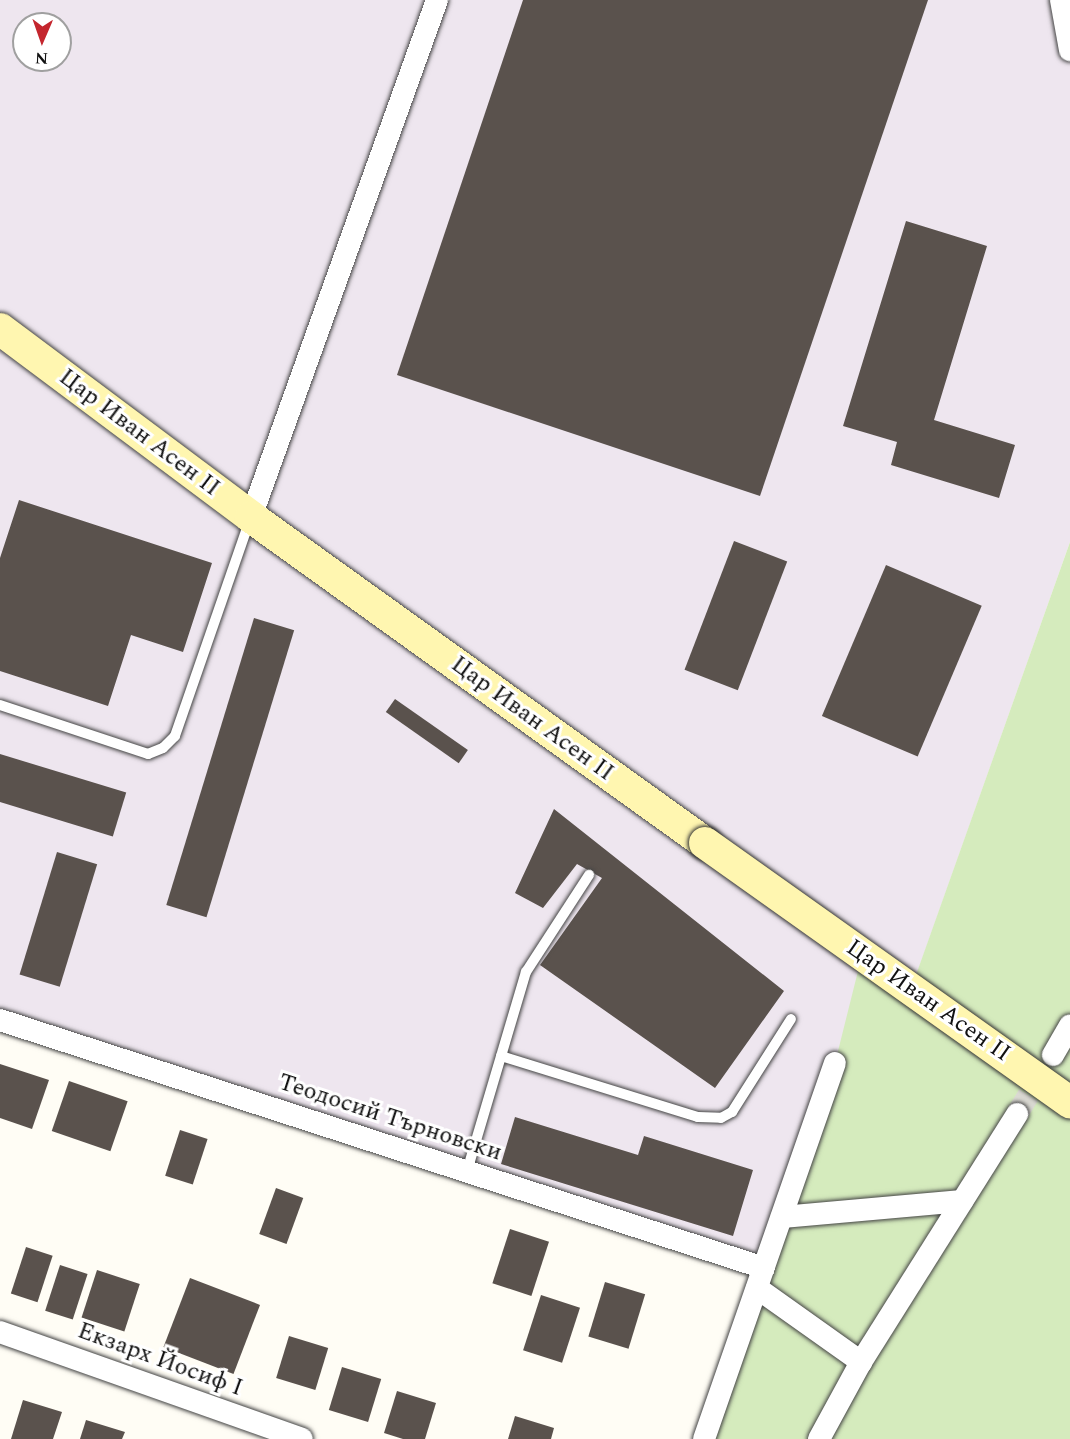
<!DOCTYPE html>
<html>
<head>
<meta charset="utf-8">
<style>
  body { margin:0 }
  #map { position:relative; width:1070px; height:1439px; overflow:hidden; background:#fffdf5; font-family:Spectral,serif }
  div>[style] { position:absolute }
  .industrial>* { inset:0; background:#eee6ef }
  .green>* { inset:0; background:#d5ebbd }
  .building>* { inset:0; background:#5a524d; transform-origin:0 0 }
  .minor-tunnel>* { height:22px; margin-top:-11px; transform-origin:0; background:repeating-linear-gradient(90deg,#dbdad3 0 22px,transparent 0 33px) }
  .roads { filter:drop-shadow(0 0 2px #444) drop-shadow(0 0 2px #444) }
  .service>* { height:10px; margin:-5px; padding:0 5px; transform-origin:5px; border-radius:5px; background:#fff }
  .minor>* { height:22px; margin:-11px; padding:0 11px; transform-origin:11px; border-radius:11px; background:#fff }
  .secondary>* { height:32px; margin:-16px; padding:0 16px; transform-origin:16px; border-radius:16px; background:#fff6b0 }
  .bridges { filter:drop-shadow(0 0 2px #333) drop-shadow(0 0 2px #333) }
  .secondary-bridge>* { height:32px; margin:-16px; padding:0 16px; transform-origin:16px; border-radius:16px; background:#fff6b0 }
  span { translate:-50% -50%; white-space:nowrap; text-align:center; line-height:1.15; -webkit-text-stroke:6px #fff; paint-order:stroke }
  .street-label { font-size:24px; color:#111 }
  .north { position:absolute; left:12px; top:12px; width:60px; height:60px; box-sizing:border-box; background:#fff; border:2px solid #a0a0a0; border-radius:50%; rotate:182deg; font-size:16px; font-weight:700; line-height:24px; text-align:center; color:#111 }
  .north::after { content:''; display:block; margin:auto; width:21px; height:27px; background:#c4262e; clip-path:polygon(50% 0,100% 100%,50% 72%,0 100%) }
</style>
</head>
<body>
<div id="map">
  <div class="industrial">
    <i style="clip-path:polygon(evenodd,0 0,1061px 0,1070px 50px,1070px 542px,911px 990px,835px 1063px,764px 1268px,0 1020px,0 0,24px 24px,60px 24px,60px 60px,24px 60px,24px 24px)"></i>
  </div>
  <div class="green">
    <i style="clip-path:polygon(1070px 542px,1070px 1439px,704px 1439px,835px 1063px,862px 955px,911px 989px)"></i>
  </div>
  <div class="building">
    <i style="clip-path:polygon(523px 0,928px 0,760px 496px,397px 375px)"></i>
    <i style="clip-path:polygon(906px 221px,987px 246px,934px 420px,1015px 445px,999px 498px,891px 465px,897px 442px,843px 426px)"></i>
    <i style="clip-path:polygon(19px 500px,212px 563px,183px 652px,131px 635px,108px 706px,0 671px,0 558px)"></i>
    <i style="left:734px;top:541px;width:57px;height:138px;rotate:21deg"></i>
    <i style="left:886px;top:565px;width:104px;height:164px;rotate:23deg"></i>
    <i style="left:254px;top:618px;width:42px;height:300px;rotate:17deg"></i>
    <i style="left:395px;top:699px;width:89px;height:16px;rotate:35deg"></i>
    <i style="left:0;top:754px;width:132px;height:46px;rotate:17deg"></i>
    <i style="clip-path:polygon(554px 809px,784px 991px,715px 1088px,540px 965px,602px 878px,577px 864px,543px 908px,515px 893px)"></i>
    <i style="left:57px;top:852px;width:42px;height:128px;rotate:17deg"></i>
    <i style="clip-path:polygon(0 1064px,49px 1080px,32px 1129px,0 1118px)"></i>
    <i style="left:69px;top:1081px;width:62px;height:53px;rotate:19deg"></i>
    <i style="clip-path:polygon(515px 1117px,638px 1155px,644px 1136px,753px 1170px,733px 1236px,501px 1164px)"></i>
    <i style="left:180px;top:1130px;width:29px;height:48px;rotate:18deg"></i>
    <i style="left:276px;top:1188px;width:29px;height:49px;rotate:20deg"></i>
    <i style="left:510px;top:1229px;width:41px;height:57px;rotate:18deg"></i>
    <i style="left:26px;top:1247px;width:28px;height:49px;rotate:18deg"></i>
    <i style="left:60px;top:1265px;width:29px;height:48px;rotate:18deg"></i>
    <i style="left:97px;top:1270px;width:45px;height:50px;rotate:18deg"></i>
    <i style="left:190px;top:1278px;width:75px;height:74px;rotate:21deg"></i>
    <i style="left:605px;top:1282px;width:42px;height:57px;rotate:17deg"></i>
    <i style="left:541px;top:1295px;width:41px;height:58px;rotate:18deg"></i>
    <i style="left:289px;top:1336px;width:41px;height:44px;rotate:17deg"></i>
    <i style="left:342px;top:1367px;width:41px;height:45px;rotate:17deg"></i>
    <i style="clip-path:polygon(397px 1391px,436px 1403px,425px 1439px,403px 1439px,384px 1433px)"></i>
    <i style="clip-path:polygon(23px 1400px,62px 1412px,53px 1439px,11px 1439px)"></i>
    <i style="clip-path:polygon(515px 1416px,554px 1428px,551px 1439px,508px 1439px)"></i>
    <i style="clip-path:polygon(86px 1420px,125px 1432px,122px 1439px,80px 1439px)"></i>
  </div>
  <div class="minor-tunnel">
    <i style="left:1017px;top:1114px;width:69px;rotate:-58.6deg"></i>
  </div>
  <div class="roads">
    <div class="service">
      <i style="left:0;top:705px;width:156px;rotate:18.3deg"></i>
      <i style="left:148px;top:754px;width:16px;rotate:-22deg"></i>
      <i style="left:163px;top:748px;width:17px;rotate:-45deg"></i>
      <i style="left:175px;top:736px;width:229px;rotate:-70.9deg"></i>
      <i style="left:501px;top:1056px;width:206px;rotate:17.2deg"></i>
      <i style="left:698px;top:1117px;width:23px;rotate:2deg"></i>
      <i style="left:721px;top:1118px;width:13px;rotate:-29deg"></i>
      <i style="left:732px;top:1112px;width:110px;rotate:-57.6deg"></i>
      <i style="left:467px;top:1171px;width:208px;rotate:-73.5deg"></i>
      <i style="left:526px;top:972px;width:116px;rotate:-57deg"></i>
    </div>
    <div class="minor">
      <i style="left:1061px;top:0;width:51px;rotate:79.8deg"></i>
      <i style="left:251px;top:517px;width:549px;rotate:-70.21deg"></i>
      <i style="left:0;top:1020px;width:803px;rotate:17.98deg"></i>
      <i style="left:1053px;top:1055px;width:34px;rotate:-60deg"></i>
      <i style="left:782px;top:1217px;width:181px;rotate:-5.1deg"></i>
      <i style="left:757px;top:1288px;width:128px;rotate:35.4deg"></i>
      <i style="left:0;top:1332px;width:320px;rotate:19.5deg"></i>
      <i style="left:704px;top:1439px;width:398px;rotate:-70.8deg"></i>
      <i style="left:819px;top:1439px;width:88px;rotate:-61.4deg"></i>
      <i style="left:861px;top:1362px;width:293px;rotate:-57.8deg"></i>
    </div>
    <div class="secondary">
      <i style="left:0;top:329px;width:314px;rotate:36.8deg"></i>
      <i style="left:251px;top:517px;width:559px;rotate:35.68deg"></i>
    </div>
  </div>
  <div class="bridges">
    <div class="secondary-bridge">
      <i style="left:705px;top:843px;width:448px;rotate:35.4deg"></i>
    </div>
  </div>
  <div class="street-label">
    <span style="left:139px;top:433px;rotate:37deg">Цар Иван Асен II</span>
    <span style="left:532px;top:719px;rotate:36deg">Цар Иван Асен II</span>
    <span style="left:928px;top:1001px;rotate:35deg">Цар Иван Асен II</span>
    <span style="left:390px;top:1118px;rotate:18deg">Теодосий Търновски</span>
    <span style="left:160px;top:1360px;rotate:20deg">Екзарх Йосиф I</span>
  </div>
  <div class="north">N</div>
</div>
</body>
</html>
